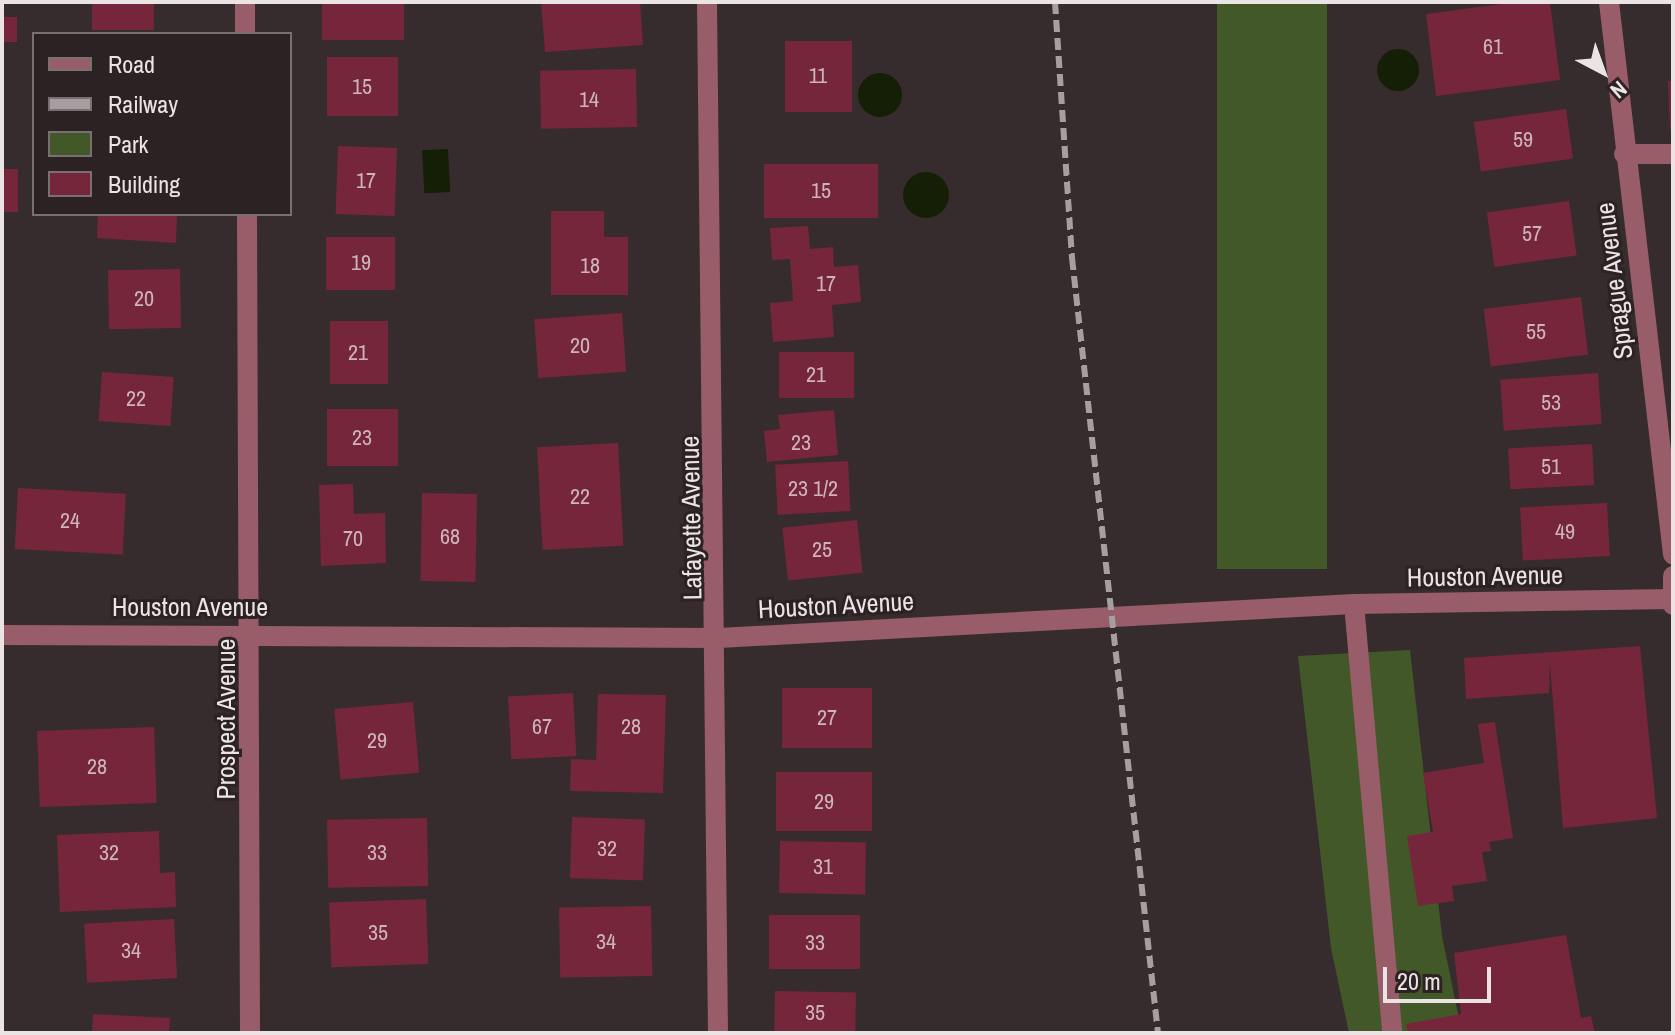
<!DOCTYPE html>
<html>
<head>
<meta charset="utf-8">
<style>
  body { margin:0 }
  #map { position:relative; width:1675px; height:1035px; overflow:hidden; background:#362c2e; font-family:"Archivo Narrow",sans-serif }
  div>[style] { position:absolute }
  .green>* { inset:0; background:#435828; transform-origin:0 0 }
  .water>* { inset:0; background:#141f06; transform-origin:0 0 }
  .round { border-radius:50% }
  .building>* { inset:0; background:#76263b; transform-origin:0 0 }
  .minor>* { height:20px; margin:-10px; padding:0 10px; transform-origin:10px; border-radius:10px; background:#985d68 }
  .rail>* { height:6px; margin-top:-3px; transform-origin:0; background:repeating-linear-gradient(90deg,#a69ea0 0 12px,transparent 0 18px) }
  span { translate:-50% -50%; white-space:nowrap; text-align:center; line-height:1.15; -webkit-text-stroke:6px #2c2224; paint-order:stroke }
  .number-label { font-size:22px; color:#ceb4ba }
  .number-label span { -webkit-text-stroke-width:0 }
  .street-label { font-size:26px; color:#ebe4e5 }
  .frame { position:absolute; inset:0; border:4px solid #ebe4e5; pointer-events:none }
  .legend { position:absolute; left:32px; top:32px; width:260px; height:184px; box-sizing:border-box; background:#2c2224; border:2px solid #787071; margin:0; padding:10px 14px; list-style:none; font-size:24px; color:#ebe4e5 }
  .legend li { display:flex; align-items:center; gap:16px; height:40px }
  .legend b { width:40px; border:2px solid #787071 }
  .north { position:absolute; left:1563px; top:32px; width:80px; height:80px; -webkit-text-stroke:6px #2c2224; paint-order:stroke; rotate:139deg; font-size:22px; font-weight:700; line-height:32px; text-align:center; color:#ebe4e5 }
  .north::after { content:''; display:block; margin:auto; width:28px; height:36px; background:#ebe4e5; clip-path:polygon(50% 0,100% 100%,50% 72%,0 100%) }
  .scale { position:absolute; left:1383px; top:967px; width:108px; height:36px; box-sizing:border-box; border:4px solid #ebe4e5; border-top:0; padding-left:10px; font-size:24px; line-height:28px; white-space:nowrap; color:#ebe4e5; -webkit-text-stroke:6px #2c2224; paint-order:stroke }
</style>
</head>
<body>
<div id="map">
  <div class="green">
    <i style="left:1217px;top:2px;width:110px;height:567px"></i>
    <i style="clip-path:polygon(1410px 650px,1442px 936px,1462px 1033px,1349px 1033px,1331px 948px,1298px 656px)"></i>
  </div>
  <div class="water">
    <i class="round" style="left:1377px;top:49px;width:42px;height:42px"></i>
    <i class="round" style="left:858px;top:73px;width:44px;height:44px"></i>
    <i style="left:448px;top:149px;width:43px;height:26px;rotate:87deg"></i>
    <i class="round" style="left:903px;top:172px;width:46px;height:46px"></i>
  </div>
  <div class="building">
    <i style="left:92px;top:2px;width:62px;height:28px"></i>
    <i style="left:322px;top:2px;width:82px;height:38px"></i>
    <i style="clip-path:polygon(541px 2px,640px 2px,643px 45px,545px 52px)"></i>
    <i style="clip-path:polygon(1517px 2px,1550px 2px,1560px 80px,1436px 96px,1426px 14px)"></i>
    <i style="left:2px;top:17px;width:15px;height:25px"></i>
    <i style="left:785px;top:41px;width:67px;height:71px"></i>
    <i style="left:327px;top:57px;width:71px;height:59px"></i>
    <i style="left:636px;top:69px;width:58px;height:96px;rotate:89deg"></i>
    <i style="clip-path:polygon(1668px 81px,1673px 81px,1673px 129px,1670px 129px)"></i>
    <i style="left:1566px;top:109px;width:50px;height:93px;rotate:82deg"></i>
    <i style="left:338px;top:146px;width:59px;height:68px;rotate:2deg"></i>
    <i style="left:764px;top:164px;width:114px;height:54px"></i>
    <i style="left:2px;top:169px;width:16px;height:43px"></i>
    <i style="left:1569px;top:201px;width:55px;height:83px;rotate:82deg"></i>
    <i style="clip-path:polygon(551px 211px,604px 211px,604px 237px,628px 237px,628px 295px,551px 295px)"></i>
    <i style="clip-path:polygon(98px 214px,177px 214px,176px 243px,97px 238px)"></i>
    <i style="clip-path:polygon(808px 226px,810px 249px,833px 247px,834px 267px,858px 265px,861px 302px,832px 305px,834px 337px,773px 342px,770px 303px,793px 301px,790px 259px,772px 260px,770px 228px)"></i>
    <i style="left:326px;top:237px;width:69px;height:53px"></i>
    <i style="left:180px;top:269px;width:59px;height:72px;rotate:89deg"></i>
    <i style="left:1581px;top:297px;width:58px;height:98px;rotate:83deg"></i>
    <i style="left:622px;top:313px;width:59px;height:88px;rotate:86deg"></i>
    <i style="left:330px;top:321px;width:58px;height:63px"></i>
    <i style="left:779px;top:352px;width:75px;height:46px"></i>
    <i style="left:102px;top:372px;width:72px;height:49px;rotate:4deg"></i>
    <i style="left:1598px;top:373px;width:51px;height:98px;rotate:86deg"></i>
    <i style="left:327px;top:409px;width:71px;height:57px"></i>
    <i style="clip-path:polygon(834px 410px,838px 455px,767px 462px,764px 431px,780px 429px,778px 415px)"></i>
    <i style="left:618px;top:443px;width:103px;height:81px;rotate:87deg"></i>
    <i style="left:1592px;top:444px;width:41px;height:84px;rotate:87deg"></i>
    <i style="left:848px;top:461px;width:50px;height:73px;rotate:87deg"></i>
    <i style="clip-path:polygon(353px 484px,354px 514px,385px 513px,386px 563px,321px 566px,319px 485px)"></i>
    <i style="left:18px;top:488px;width:108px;height:61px;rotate:3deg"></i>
    <i style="left:422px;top:493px;width:55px;height:88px;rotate:1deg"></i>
    <i style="left:1607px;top:503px;width:53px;height:87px;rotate:87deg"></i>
    <i style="left:857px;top:520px;width:53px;height:75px;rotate:84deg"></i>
    <i style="clip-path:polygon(1640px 646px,1657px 818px,1563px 828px,1550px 664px,1549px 693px,1466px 699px,1464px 658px)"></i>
    <i style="left:872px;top:688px;width:60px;height:90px;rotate:90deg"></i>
    <i style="left:573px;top:693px;width:63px;height:65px;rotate:87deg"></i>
    <i style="clip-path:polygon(598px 694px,666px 695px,663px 793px,570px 791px,571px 759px,596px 760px)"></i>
    <i style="left:413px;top:702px;width:71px;height:79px;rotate:85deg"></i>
    <i style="clip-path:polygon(1495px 722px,1513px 838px,1489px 842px,1491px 851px,1482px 852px,1487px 881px,1452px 886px,1454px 901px,1418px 906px,1407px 836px,1433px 832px,1423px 773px,1484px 763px,1478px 724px)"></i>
    <i style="left:154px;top:727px;width:76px;height:117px;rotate:88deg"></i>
    <i style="left:776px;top:772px;width:96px;height:59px"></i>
    <i style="left:572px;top:817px;width:73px;height:61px;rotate:2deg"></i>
    <i style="left:427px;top:818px;width:68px;height:100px;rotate:89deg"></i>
    <i style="clip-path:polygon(159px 831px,160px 873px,175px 872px,176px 907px,60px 912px,57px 835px)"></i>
    <i style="left:780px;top:841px;width:86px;height:52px;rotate:1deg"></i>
    <i style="left:426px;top:899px;width:65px;height:97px;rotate:88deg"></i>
    <i style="left:651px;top:906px;width:70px;height:92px;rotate:89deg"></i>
    <i style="left:860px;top:915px;width:54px;height:91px;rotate:90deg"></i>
    <i style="left:174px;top:919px;width:59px;height:90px;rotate:87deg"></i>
    <i style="clip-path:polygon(1566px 935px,1581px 1018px,1591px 1016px,1595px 1033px,1408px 1033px,1406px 1024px,1461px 1014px,1454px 953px)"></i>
    <i style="left:775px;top:991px;width:81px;height:42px;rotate:1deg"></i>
    <i style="clip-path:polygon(93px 1014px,170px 1018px,169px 1033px,92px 1033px)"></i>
  </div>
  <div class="minor">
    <i style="left:245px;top:2px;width:32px;rotate:90deg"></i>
    <i style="left:707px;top:2px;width:1031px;rotate:89.39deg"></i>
    <i style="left:1609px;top:2px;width:556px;rotate:83.39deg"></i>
    <i style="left:1624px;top:154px;width:49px"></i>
    <i style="left:247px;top:214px;width:819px;rotate:89.79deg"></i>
    <i style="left:1673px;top:576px;width:29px;rotate:90deg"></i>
    <i style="left:1354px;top:604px;width:431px;rotate:84.9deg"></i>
    <i style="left:2px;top:635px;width:717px;rotate:0.24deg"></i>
    <i style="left:719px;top:638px;width:636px;rotate:-3.06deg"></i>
    <i style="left:1354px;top:604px;width:319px;rotate:-0.9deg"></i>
  </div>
  <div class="rail">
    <i style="left:1055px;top:2px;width:257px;rotate:86.2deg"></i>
    <i style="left:1072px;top:258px;width:780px;rotate:83.67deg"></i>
  </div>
  <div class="number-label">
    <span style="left:1493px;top:47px">61</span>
    <span style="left:818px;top:76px">11</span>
    <span style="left:362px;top:87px">15</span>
    <span style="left:589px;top:100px">14</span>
    <span style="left:1523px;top:140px">59</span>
    <span style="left:366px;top:181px">17</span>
    <span style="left:821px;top:191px">15</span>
    <span style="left:1532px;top:234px">57</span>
    <span style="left:361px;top:263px">19</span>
    <span style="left:590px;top:266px">18</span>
    <span style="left:826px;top:284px">17</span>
    <span style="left:144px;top:299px">20</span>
    <span style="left:1536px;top:332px">55</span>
    <span style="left:580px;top:346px">20</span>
    <span style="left:358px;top:353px">21</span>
    <span style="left:816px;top:375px">21</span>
    <span style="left:136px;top:399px">22</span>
    <span style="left:1551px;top:403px">53</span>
    <span style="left:362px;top:438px">23</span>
    <span style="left:801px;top:443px">23</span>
    <span style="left:1551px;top:467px">51</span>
    <span style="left:813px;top:489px">23 1/2</span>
    <span style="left:580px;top:497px">22</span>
    <span style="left:70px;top:521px">24</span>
    <span style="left:1565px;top:532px">49</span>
    <span style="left:450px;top:537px">68</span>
    <span style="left:353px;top:539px">70</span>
    <span style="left:822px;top:550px">25</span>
    <span style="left:827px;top:718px">27</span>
    <span style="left:542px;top:727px">67</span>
    <span style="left:631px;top:727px">28</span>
    <span style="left:377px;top:741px">29</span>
    <span style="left:97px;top:767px">28</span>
    <span style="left:824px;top:802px">29</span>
    <span style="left:607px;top:849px">32</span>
    <span style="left:109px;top:853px">32</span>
    <span style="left:377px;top:853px">33</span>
    <span style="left:823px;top:867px">31</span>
    <span style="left:378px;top:933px">35</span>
    <span style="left:606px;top:942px">34</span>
    <span style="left:815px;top:943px">33</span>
    <span style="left:131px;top:951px">34</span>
    <span style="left:815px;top:1013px">35</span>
  </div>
  <div class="street-label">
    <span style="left:1614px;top:281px;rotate:-97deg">Sprague Avenue</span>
    <span style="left:691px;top:518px;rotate:-91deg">Lafayette Avenue</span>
    <span style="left:1485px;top:576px;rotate:-1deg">Houston Avenue</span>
    <span style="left:836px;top:605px;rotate:-3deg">Houston Avenue</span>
    <span style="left:190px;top:607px">Houston Avenue</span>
    <span style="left:226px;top:719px;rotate:-90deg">Prospect Avenue</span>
  </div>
  <div class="frame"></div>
  <ul class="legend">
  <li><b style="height:10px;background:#985d68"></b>Road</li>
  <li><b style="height:10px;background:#a69ea0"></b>Railway</li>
  <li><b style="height:22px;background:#435828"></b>Park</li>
  <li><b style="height:22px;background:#76263b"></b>Building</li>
  </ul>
  <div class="north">N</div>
  <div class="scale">20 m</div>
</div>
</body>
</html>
